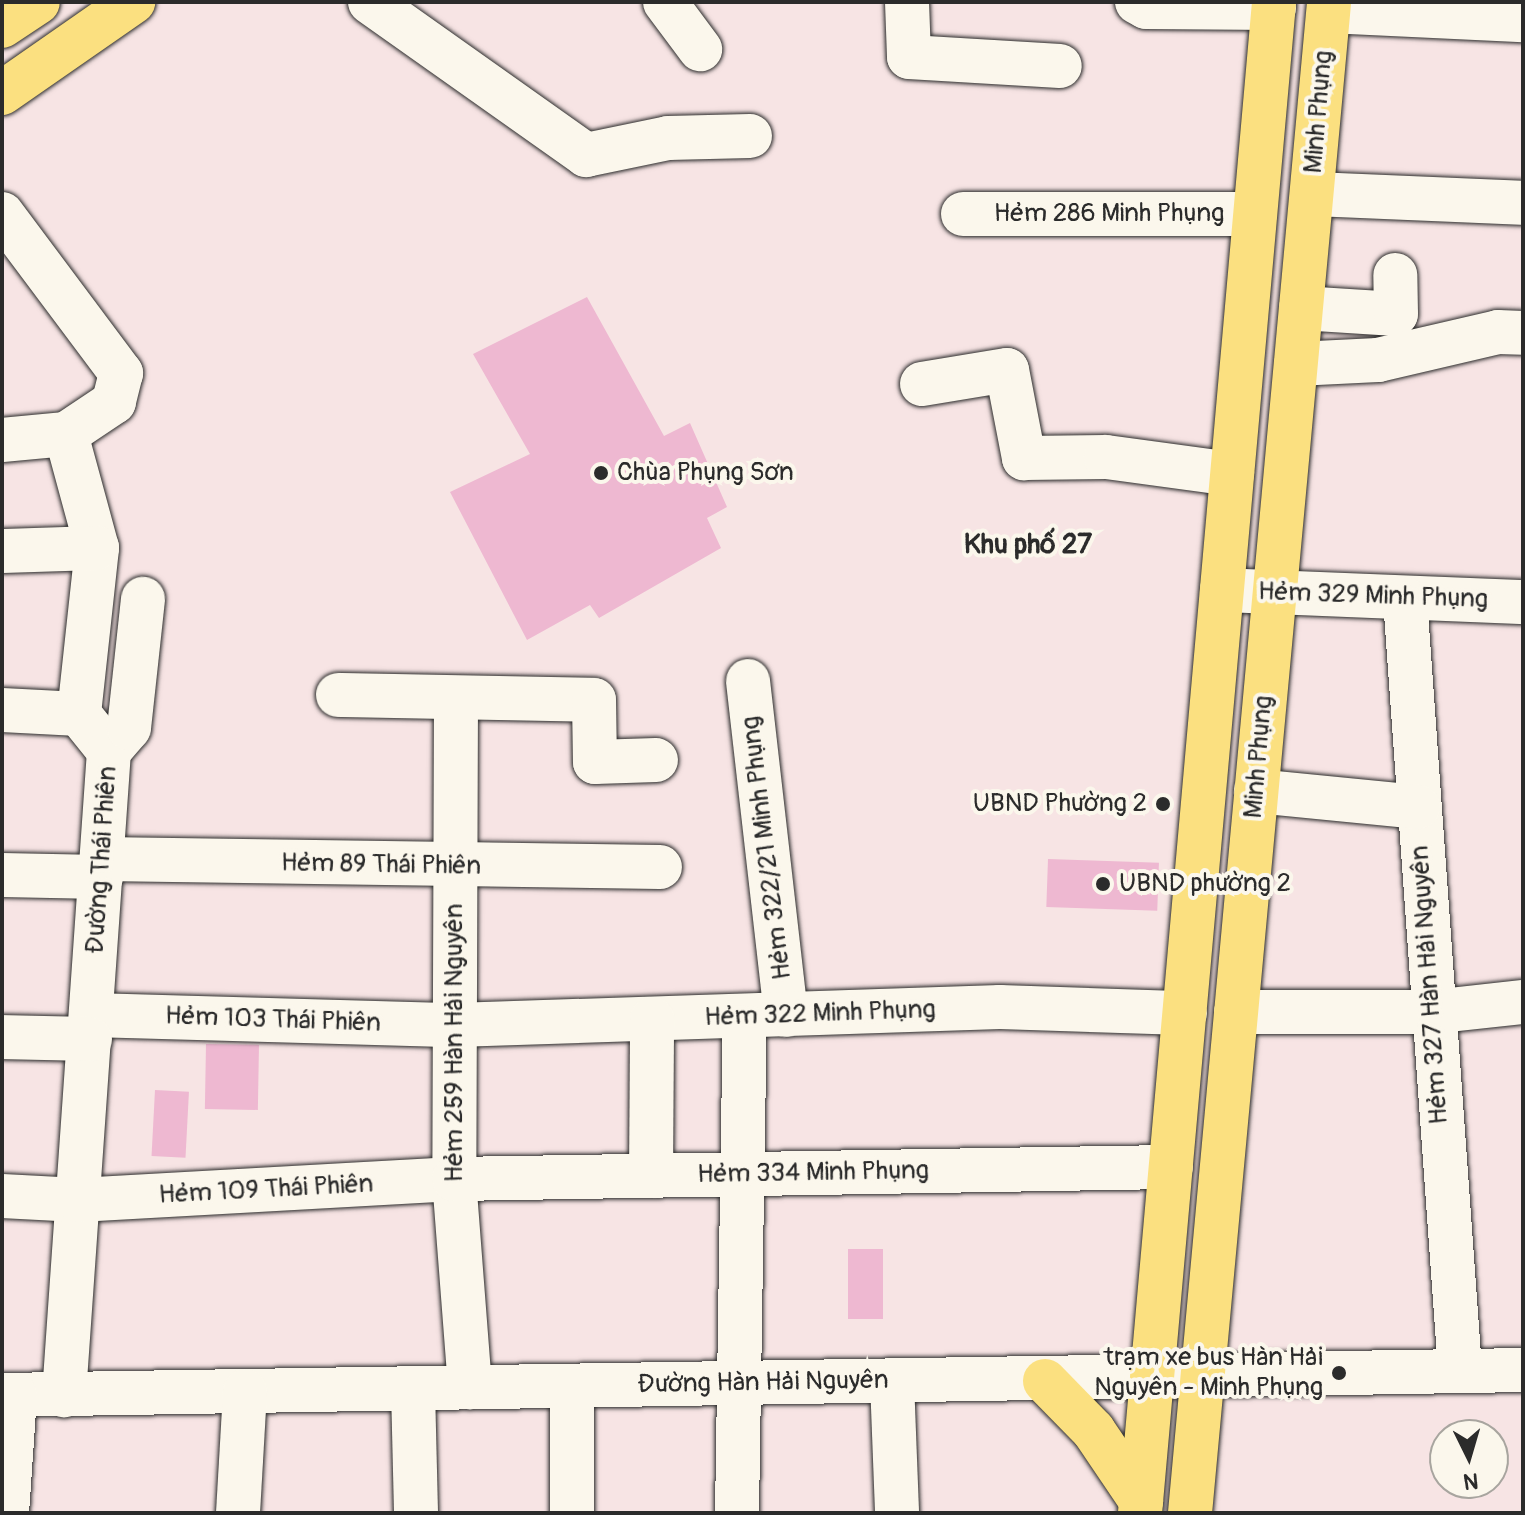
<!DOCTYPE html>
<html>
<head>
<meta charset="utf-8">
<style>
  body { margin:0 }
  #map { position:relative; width:1525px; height:1515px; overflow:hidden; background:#f7e4e4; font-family:Pangolin,sans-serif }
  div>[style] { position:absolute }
  .building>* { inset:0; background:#eeb8d1; transform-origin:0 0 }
  .roads { filter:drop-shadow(0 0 2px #2b2b2b) drop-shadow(0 0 2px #2b2b2b) }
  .minor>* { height:44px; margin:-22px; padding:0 22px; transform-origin:22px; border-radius:22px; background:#fbf7ec }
  .major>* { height:44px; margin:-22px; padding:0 22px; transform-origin:22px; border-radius:22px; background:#fbe080 }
  .dots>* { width:22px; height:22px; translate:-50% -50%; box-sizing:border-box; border:4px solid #fbf7ec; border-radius:50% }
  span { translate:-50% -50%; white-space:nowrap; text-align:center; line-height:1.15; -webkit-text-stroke:8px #fbf7ec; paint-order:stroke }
  .street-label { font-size:26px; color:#2b2b2b }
  .poi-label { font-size:26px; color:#2b2b2b }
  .left { translate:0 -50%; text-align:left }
  .right { translate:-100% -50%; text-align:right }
  .neighbourhood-label { font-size:28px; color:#2b2b2b; font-weight:700 }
  .frame { position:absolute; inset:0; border:4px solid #2b2b2b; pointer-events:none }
  .north { position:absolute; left:1429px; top:1419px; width:80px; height:80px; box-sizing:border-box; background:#fbf7ec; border:2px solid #a8a59f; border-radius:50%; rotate:175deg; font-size:22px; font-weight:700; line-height:32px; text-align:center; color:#2b2b2b }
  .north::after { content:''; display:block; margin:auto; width:28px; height:36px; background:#2b2b2b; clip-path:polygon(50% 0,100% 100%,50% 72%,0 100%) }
</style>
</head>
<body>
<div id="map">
  <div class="building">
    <i style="clip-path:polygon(587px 297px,664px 436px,690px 423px,727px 507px,707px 518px,721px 548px,599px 618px,590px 605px,527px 640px,450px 492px,530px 454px,473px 354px)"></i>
    <i style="left:1048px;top:859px;width:111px;height:48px;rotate:2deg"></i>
    <i style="left:206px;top:1044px;width:53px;height:65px;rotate:1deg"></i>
    <i style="left:155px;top:1090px;width:34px;height:66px;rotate:3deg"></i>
    <i style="left:848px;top:1249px;width:35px;height:70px"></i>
  </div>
  <div class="roads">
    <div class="minor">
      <i style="left:370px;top:2px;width:265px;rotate:35.3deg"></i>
      <i style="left:586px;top:155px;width:84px;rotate:-11.7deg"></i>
      <i style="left:668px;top:138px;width:82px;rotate:-1.4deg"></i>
      <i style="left:665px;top:2px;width:59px;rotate:53.3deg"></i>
      <i style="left:907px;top:2px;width:55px;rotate:87.9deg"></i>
      <i style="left:909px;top:57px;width:151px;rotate:3.4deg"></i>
      <i style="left:1137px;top:2px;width:10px;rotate:29deg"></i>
      <i style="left:1146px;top:7px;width:128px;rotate:0.4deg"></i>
      <i style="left:1329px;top:11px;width:194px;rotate:2.7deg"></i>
      <i style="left:1312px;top:194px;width:211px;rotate:2.4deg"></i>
      <i style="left:2px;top:214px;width:199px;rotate:53.2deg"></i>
      <i style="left:121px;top:373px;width:30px;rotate:104deg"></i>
      <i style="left:114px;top:402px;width:58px;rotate:146.3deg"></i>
      <i style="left:66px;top:434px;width:118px;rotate:74.8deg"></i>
      <i style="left:97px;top:548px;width:167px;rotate:96.2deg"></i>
      <i style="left:79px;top:714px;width:48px;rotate:51deg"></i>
      <i style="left:109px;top:751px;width:646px;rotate:94deg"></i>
      <i style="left:963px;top:214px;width:292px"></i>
      <i style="left:1301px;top:308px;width:95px;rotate:3.6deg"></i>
      <i style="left:1396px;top:314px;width:39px;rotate:-91deg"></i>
      <i style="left:1296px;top:364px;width:82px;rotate:-2.8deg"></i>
      <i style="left:1378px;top:360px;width:123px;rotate:-13.1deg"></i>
      <i style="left:1498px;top:332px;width:25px;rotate:2deg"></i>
      <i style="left:922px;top:384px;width:86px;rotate:-9.4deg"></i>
      <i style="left:1007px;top:370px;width:90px;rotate:79.1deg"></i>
      <i style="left:1024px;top:458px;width:82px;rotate:-0.7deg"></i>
      <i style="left:1106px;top:457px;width:127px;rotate:7.7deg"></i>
      <i style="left:2px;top:440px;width:64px;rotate:-5.4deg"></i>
      <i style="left:2px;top:551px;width:95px;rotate:-1.8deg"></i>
      <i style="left:1222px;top:590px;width:301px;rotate:2.3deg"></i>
      <i style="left:1405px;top:599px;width:774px;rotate:85.92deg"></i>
      <i style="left:748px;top:681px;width:336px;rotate:83.5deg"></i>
      <i style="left:338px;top:695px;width:256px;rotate:1.1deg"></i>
      <i style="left:594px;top:700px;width:62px;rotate:89.1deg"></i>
      <i style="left:595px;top:762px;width:61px;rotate:-1.9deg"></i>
      <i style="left:456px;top:698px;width:481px;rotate:90.2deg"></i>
      <i style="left:454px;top:1179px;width:209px;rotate:85.6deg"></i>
      <i style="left:2px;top:710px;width:77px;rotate:3deg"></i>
      <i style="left:109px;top:751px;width:30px;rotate:-49deg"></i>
      <i style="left:129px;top:728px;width:130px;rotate:-83.8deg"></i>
      <i style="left:1256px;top:791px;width:163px;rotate:5.6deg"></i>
      <i style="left:102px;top:859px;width:558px;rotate:0.82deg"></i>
      <i style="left:2px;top:875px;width:99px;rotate:1.2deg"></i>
      <i style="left:1236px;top:1012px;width:195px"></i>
      <i style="left:1431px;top:1012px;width:93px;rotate:-6.2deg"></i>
      <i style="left:91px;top:1015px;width:364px;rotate:1.6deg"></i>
      <i style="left:455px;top:1025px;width:545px;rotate:-1.89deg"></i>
      <i style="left:1000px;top:1007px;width:185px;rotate:1.9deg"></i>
      <i style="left:2px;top:1037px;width:88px;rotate:1.3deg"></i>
      <i style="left:651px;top:1176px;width:157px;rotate:-89.6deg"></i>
      <i style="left:2px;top:1196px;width:76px;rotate:3deg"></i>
      <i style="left:78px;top:1200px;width:377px;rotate:-3.2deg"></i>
      <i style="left:454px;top:1179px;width:717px;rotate:-0.96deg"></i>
      <i style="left:892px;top:1381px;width:132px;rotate:87.8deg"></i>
      <i style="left:413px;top:1389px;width:124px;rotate:88.6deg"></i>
      <i style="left:2px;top:1395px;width:1521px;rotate:-0.94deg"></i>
      <i style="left:7px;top:1513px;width:118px;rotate:-86.1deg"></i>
      <i style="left:238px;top:1513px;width:122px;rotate:-86.7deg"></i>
      <i style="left:572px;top:1513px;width:127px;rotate:-90deg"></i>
      <i style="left:737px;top:1513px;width:497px;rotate:-89.1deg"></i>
    </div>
    <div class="major">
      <i style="left:2px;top:26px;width:43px;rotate:-33.7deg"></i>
      <i style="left:2px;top:93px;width:160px;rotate:-34.8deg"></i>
      <i style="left:1045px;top:1381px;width:69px;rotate:45.6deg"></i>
      <i style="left:1093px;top:1430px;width:86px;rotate:55.9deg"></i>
      <i style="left:1140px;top:1513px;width:1517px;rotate:-84.93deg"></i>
      <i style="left:1190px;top:1513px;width:1517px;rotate:-84.74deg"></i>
    </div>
  </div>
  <div class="dots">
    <i style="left:601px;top:473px;background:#2b2b2b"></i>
    <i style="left:1163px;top:804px;background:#2b2b2b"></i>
    <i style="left:1103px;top:884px;background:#2b2b2b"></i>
    <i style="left:1339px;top:1373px;background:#2b2b2b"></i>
  </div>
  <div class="street-label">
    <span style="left:1319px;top:112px;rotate:-85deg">Minh Phụng</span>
    <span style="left:1109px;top:214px">Hẻm 286 Minh Phụng</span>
    <span style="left:1373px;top:596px;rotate:2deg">Hẻm 329 Minh Phụng</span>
    <span style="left:1259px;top:757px;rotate:-85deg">Minh Phụng</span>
    <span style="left:767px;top:848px;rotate:-97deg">Hẻm 322/21 Minh Phụng</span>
    <span style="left:102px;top:860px;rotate:-86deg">Đường Thái Phiên</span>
    <span style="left:381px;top:865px;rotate:1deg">Hẻm 89 Thái Phiên</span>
    <span style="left:1430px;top:985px;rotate:-94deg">Hẻm 327 Hàn Hải Nguyên</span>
    <span style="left:820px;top:1014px;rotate:-2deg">Hẻm 322 Minh Phụng</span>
    <span style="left:273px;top:1020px;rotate:2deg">Hẻm 103 Thái Phiên</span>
    <span style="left:455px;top:1043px;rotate:-90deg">Hẻm 259 Hàn Hải Nguyên</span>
    <span style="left:813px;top:1173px;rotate:-1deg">Hẻm 334 Minh Phụng</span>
    <span style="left:266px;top:1190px;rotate:-3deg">Hẻm 109 Thái Phiên</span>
    <span style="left:763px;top:1383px;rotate:-1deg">Đường Hàn Hải Nguyên</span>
  </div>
  <div class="poi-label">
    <span class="left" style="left:617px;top:473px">Chùa Phụng Sơn</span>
    <span class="right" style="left:1147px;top:804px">UBND Phường 2</span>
    <span class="left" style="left:1119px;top:884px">UBND phường 2</span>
    <span class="right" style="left:1323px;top:1373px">trạm xe bus Hàn Hải<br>Nguyên - Minh Phụng</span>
  </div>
  <div class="neighbourhood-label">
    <span style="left:1028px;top:545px">Khu phố 27</span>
  </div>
  <div class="frame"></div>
  <div class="north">N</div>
</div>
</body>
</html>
